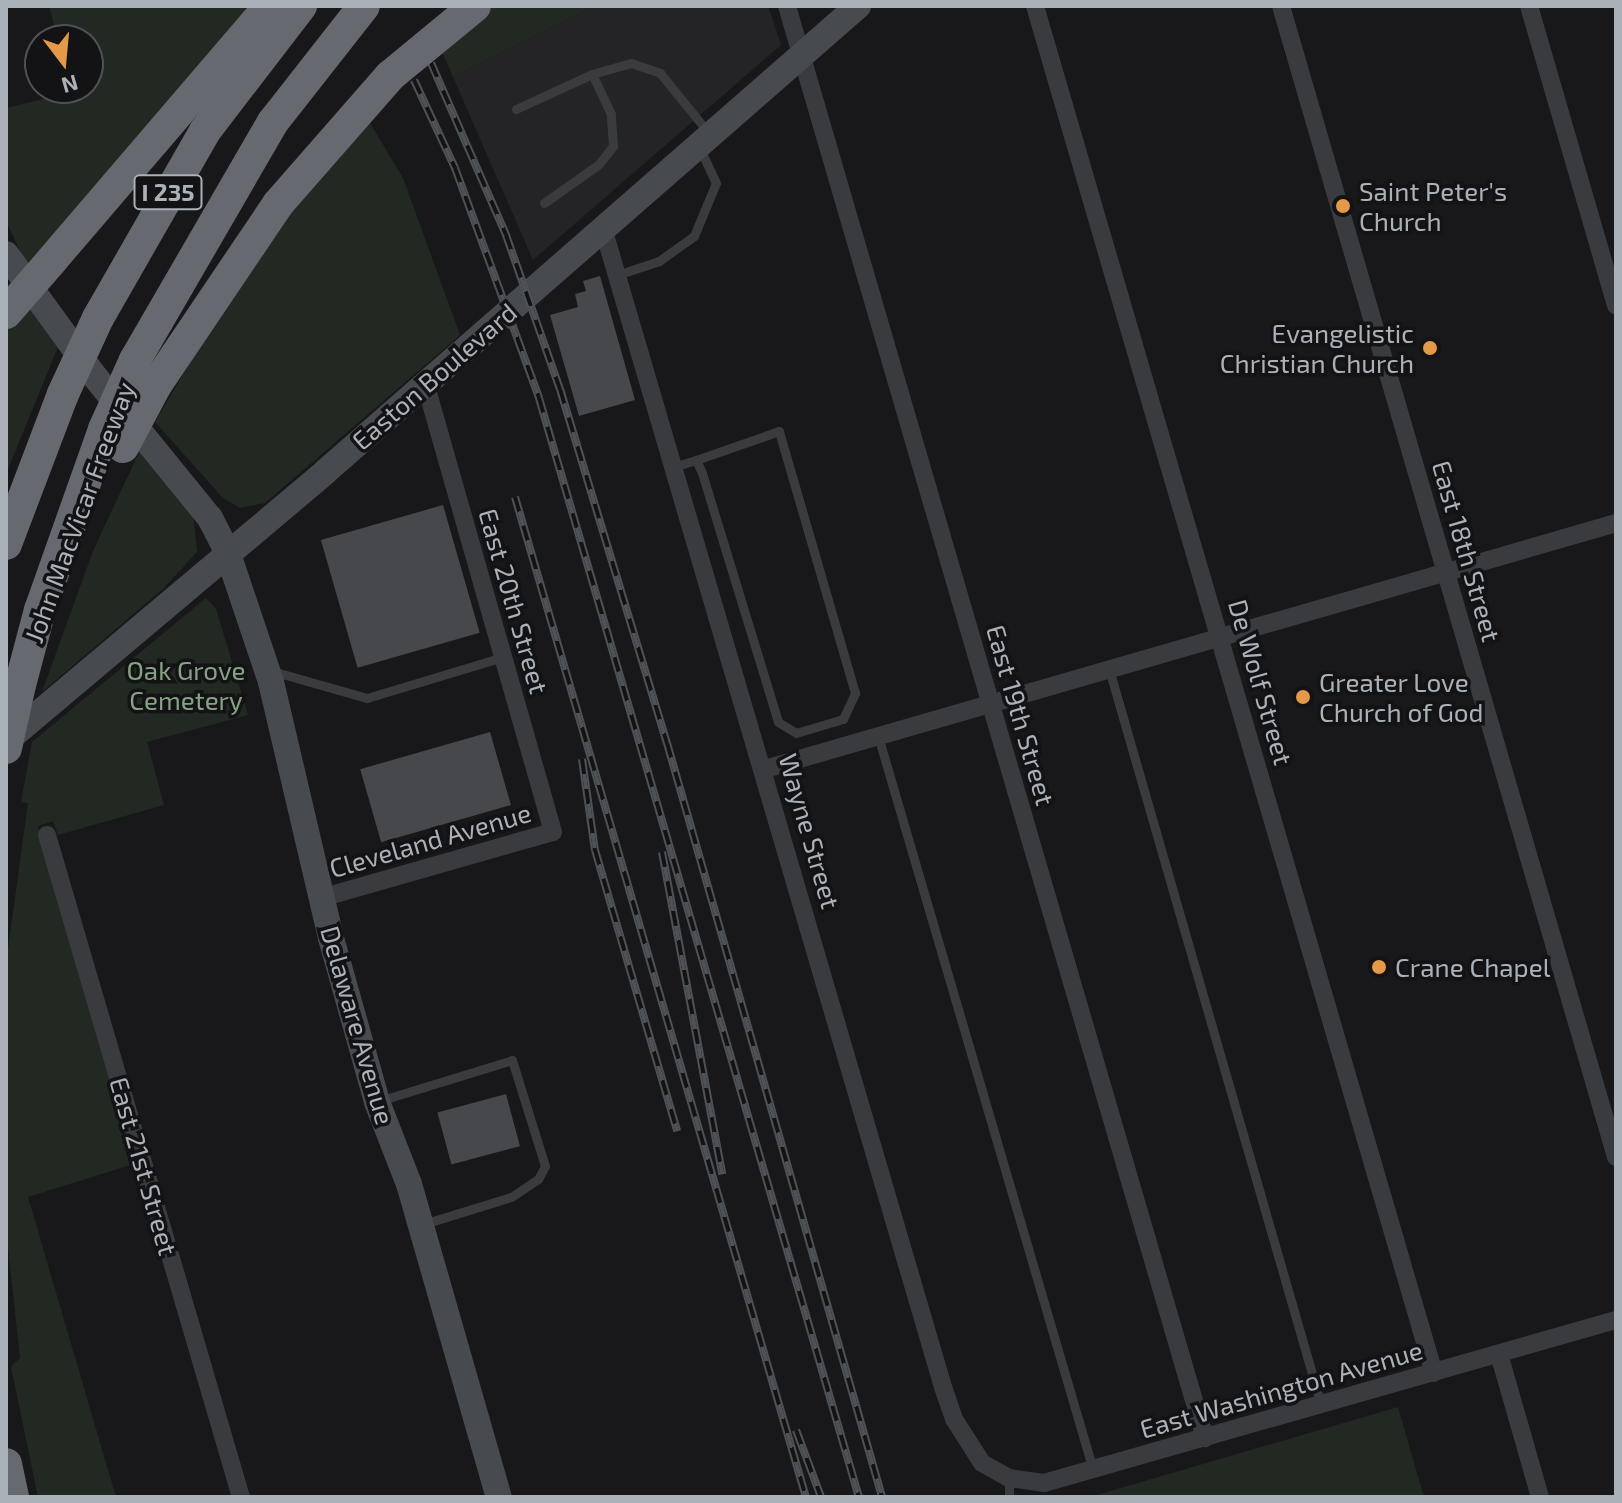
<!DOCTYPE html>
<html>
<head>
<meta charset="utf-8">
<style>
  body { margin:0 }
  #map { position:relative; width:1622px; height:1503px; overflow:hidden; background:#18181a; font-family:"Exo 2",sans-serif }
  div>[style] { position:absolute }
  .built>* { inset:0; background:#242427 }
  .green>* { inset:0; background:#222922 }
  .building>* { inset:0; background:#47484c; transform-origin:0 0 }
  .lane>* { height:9px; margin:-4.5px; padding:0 4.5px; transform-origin:4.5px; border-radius:4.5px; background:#393b3e }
  .street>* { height:18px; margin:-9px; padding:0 9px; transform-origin:9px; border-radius:9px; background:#393b3e }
  .secondary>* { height:26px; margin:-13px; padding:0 13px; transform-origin:13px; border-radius:13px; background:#474a4e }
  .highway>* { height:32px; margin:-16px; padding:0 16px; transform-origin:16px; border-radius:16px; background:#66696f }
  .rail>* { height:8px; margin-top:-4px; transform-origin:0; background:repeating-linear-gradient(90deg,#131315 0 15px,#4e5155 0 30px); box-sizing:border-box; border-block:2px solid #4e5155 }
  .highway-bridge>* { height:32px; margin:-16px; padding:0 16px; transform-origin:16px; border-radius:16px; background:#66696f }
  .dots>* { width:22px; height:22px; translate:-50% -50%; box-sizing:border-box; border:4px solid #131315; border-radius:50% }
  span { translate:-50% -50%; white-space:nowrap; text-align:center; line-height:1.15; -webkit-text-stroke:7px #131315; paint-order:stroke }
  .shield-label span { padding:2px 6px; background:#131315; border:2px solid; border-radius:6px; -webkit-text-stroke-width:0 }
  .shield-label { font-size:24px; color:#abb1b8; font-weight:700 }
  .poi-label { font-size:26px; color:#abb1b8 }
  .left { translate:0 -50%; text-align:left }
  .right { translate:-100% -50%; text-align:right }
  .street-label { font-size:26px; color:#abb1b8 }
  .park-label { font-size:26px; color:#86a284 }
  .frame { position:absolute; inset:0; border:8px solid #abb1b8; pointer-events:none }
  .north { position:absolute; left:24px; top:24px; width:80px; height:80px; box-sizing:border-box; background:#131315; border:2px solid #505256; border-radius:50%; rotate:164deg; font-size:22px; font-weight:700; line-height:32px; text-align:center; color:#abb1b8 }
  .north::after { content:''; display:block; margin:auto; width:28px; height:36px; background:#e39947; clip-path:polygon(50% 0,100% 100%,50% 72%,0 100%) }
</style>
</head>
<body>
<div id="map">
  <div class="built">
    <i style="clip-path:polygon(594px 6px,768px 6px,781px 45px,533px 260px,453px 77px)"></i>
  </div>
  <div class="green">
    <i style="clip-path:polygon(49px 6px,256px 6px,29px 270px,6px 221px,6px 108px,88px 88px,88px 40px,58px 40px)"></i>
    <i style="clip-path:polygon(493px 6px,594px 6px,453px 77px,440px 47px)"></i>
    <i style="clip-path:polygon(367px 118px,403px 178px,460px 335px,265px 503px,240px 508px,223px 498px,155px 422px,251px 260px)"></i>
    <i style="clip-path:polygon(28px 304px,60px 342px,6px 474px,6px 330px)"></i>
    <i style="clip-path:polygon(141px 448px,193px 513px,197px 552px,164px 588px,42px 692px,93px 551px)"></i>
    <i style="clip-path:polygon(206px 598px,216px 609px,248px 715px,147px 742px,164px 805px,58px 835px,53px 821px,38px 826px,137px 1163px,28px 1197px,116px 1497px,38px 1497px,11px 1367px,20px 1358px,6px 1229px,6px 963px,28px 803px,21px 802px,32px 742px)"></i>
    <i style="clip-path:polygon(1398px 1407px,1424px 1497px,1090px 1497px)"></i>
  </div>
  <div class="building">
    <i style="clip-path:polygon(600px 276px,635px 400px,579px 416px,550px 315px,578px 307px,575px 294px,586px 291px,583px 281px)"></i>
    <i style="left:443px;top:505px;width:133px;height:127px;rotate:74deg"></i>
    <i style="left:490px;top:732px;width:76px;height:135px;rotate:74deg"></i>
    <i style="left:506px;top:1094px;width:54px;height:71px;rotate:75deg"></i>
  </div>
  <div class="lane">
    <i style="left:516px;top:109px;width:84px;rotate:-24.7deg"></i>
    <i style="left:592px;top:74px;width:41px;rotate:-15.8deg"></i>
    <i style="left:631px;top:63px;width:31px;rotate:19deg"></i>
    <i style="left:660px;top:73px;width:76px;rotate:50.9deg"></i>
    <i style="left:544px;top:203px;width:67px;rotate:-35.3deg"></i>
    <i style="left:599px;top:164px;width:23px;rotate:-52deg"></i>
    <i style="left:613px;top:146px;width:32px;rotate:-94deg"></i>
    <i style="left:611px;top:114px;width:44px;rotate:-115.4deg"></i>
    <i style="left:617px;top:275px;width:44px;rotate:-18.4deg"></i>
    <i style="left:659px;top:261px;width:43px;rotate:-35.5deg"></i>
    <i style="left:694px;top:236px;width:57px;rotate:-67.5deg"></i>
    <i style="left:716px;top:183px;width:38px;rotate:-115deg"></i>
    <i style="left:673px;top:467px;width:24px;rotate:-17deg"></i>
    <i style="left:696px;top:460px;width:14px;rotate:65deg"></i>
    <i style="left:702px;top:473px;width:260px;rotate:73deg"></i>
    <i style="left:778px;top:722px;width:21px;rotate:31deg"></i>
    <i style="left:796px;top:733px;width:49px;rotate:-16.6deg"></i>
    <i style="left:843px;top:719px;width:29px;rotate:-65deg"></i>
    <i style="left:855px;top:693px;width:273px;rotate:-106.2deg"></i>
    <i style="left:779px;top:431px;width:88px;rotate:160.7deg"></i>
    <i style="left:1109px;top:669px;width:766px;rotate:73.93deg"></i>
    <i style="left:272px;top:671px;width:99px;rotate:15.9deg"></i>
    <i style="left:367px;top:698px;width:142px;rotate:-16.8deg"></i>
    <i style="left:878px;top:736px;width:765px;rotate:73.67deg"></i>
    <i style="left:379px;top:1101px;width:139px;rotate:-17.1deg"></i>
    <i style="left:512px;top:1060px;width:111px;rotate:72.7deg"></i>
    <i style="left:545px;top:1166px;width:15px;rotate:118deg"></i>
    <i style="left:538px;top:1179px;width:32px;rotate:146deg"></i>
    <i style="left:511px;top:1197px;width:91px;rotate:162.8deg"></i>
    <i style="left:1009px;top:1497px;width:19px;rotate:-90deg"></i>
  </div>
  <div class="street">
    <i style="left:787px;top:6px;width:1492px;rotate:73.73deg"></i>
    <i style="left:1035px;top:6px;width:1424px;rotate:73.73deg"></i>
    <i style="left:1281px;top:6px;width:1199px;rotate:73.77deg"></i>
    <i style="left:1529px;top:6px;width:312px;rotate:73.8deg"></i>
    <i style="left:603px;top:228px;width:1208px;rotate:73.65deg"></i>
    <i style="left:943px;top:1387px;width:34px;rotate:71deg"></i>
    <i style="left:954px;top:1419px;width:52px;rotate:57.5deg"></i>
    <i style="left:982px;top:1463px;width:31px;rotate:29deg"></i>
    <i style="left:1009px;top:1478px;width:35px;rotate:8deg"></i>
    <i style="left:1044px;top:1483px;width:595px;rotate:-15.91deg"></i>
    <i style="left:765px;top:769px;width:886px;rotate:-16.12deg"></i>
    <i style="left:47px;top:835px;width:690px;rotate:73.67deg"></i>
    <i style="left:321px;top:898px;width:241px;rotate:-15.9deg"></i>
    <i style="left:553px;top:832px;width:466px;rotate:-105.9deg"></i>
    <i style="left:1499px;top:1354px;width:149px;rotate:74deg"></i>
  </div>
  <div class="secondary">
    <i style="left:6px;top:254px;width:147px;rotate:54.1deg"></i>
    <i style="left:92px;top:373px;width:187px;rotate:50.9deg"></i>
    <i style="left:210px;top:518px;width:37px;rotate:63deg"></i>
    <i style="left:227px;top:551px;width:138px;rotate:71.4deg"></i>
    <i style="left:271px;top:682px;width:263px;rotate:76.8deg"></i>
    <i style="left:331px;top:938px;width:170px;rotate:74.3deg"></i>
    <i style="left:377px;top:1102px;width:88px;rotate:68.7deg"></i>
    <i style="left:409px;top:1184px;width:326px;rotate:74deg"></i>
    <i style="left:6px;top:741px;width:417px;rotate:-40.1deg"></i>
    <i style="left:325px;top:472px;width:708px;rotate:-41.16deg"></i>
  </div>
  <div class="highway">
    <i style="left:52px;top:260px;width:335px;rotate:-49.4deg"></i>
    <i style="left:98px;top:318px;width:215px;rotate:-60.2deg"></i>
    <i style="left:205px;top:131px;width:158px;rotate:-52.5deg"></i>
    <i style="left:135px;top:360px;width:275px;rotate:-59.9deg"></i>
    <i style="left:273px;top:122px;width:147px;rotate:-51.9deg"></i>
    <i style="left:156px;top:385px;width:218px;rotate:-56deg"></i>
    <i style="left:6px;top:544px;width:160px;rotate:-69.2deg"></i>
    <i style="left:20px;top:685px;width:78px;rotate:-75.1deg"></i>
    <i style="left:40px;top:610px;width:192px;rotate:-70.5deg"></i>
    <i style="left:6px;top:1464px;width:34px;rotate:78deg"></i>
  </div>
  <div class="rail">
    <i style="left:431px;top:63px;width:188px;rotate:66.4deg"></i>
    <i style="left:506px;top:235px;width:163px;rotate:70.7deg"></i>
    <i style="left:560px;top:389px;width:370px;rotate:73.2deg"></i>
    <i style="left:667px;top:743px;width:784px;rotate:74.08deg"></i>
    <i style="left:414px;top:80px;width:97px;rotate:65deg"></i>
    <i style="left:455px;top:168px;width:245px;rotate:69.9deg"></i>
    <i style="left:539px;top:398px;width:1145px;rotate:73.77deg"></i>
    <i style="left:515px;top:497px;width:1041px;rotate:73.78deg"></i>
    <i style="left:582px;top:759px;width:92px;rotate:81.9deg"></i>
    <i style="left:595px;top:850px;width:293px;rotate:73.7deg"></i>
    <i style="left:662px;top:852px;width:328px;rotate:79.4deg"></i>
    <i style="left:796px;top:1430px;width:72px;rotate:69.5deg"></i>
  </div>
  <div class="highway-bridge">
    <i style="left:278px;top:204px;width:170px;rotate:-48.8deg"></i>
    <i style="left:390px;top:76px;width:110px;rotate:-39.5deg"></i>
    <i style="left:6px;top:313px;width:70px;rotate:-49deg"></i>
    <i style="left:63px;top:394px;width:84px;rotate:-65.3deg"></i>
    <i style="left:104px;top:429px;width:76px;rotate:-65.8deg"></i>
    <i style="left:123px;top:447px;width:70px;rotate:-62deg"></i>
    <i style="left:6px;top:748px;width:65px;rotate:-77.5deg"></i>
  </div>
  <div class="dots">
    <i style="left:1343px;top:206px;background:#e39947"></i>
    <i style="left:1430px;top:348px;background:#e39947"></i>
    <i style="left:1303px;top:697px;background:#e39947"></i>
    <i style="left:1379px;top:967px;background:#e39947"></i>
  </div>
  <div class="shield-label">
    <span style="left:168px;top:192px">I 235</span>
  </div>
  <div class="poi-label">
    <span class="left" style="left:1359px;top:206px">Saint Peter's<br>Church</span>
    <span class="right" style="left:1414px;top:348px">Evangelistic<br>Christian Church</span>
    <span class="left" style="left:1319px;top:697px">Greater Love<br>Church of God</span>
    <span class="left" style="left:1395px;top:967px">Crane Chapel</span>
  </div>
  <div class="street-label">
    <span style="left:434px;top:376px;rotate:-41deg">Easton Boulevard</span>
    <span style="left:79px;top:512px;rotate:-70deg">John MacVicar Freeway</span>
    <span style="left:1467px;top:551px;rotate:74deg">East 18th Street</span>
    <span style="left:514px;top:601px;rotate:74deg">East 20th Street</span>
    <span style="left:1261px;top:682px;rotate:74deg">De Wolf Street</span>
    <span style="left:1021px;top:715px;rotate:74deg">East 19th Street</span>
    <span style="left:810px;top:831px;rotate:74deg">Wayne Street</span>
    <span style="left:430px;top:840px;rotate:-16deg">Cleveland Avenue</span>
    <span style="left:358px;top:1025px;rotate:74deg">Delaware Avenue</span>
    <span style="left:144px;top:1166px;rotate:74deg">East 21st Street</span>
    <span style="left:1281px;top:1389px;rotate:-16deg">East Washington Avenue</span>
  </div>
  <div class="park-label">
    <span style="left:186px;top:685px">Oak Grove<br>Cemetery</span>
  </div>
  <div class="frame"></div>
  <div class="north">N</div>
</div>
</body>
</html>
